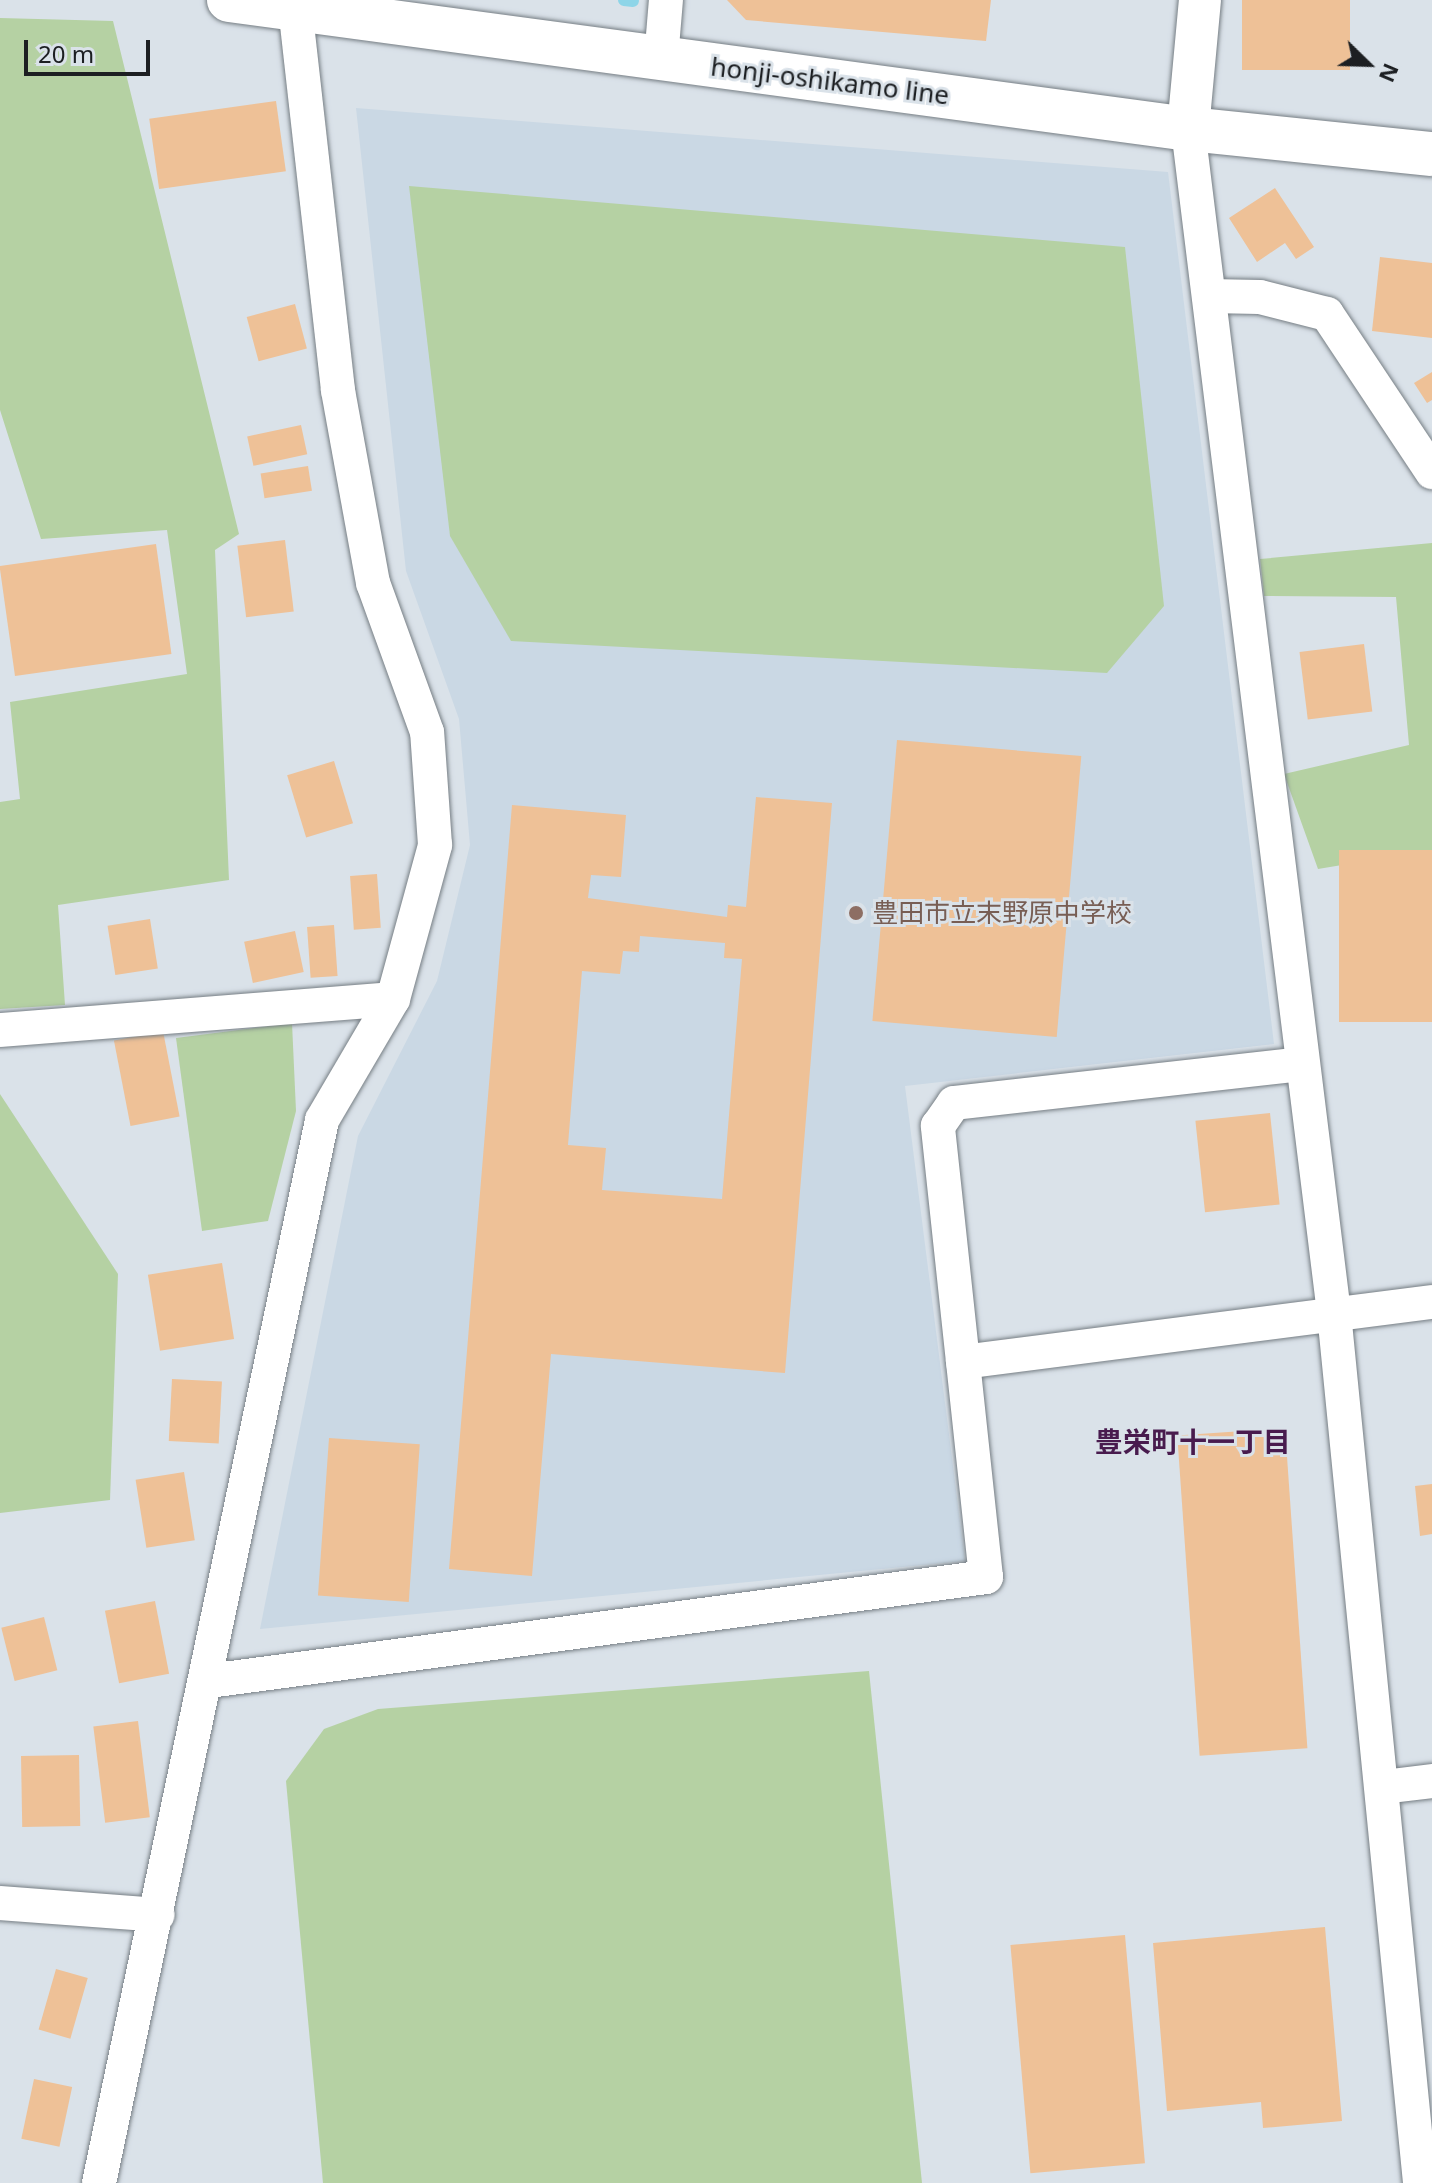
<!DOCTYPE html>
<html>
<head>
<meta charset="utf-8">
<style>
  body { margin:0 }
  #map { position:relative; width:1432px; height:2183px; overflow:hidden; background:#dae2e9; font-family:"Noto Sans","Noto Sans JP",sans-serif }
  div>[style] { position:absolute }
  .built>* { inset:0; background:#cad8e4 }
  .green>* { inset:0; background:#b5d1a3 }
  .stream>* { height:12px; margin:-6px; padding:0 6px; transform-origin:6px; border-radius:6px; background:#8ed5e8 }
  .building>* { inset:0; background:#eec197; transform-origin:0 0 }
  .roads { filter:drop-shadow(0 0 2px #767e84) drop-shadow(0 0 2px #767e84) }
  .minor>* { height:34px; margin:-17px; padding:0 17px; transform-origin:17px; border-radius:17px; background:#fff }
  .tertiary>* { height:42px; margin:-21px; padding:0 21px; transform-origin:21px; border-radius:21px; background:#fff }
  .secondary>* { height:44px; margin:-22px; padding:0 22px; transform-origin:22px; border-radius:22px; background:#fff }
  .dots>* { width:22px; height:22px; translate:-50% -50%; box-sizing:border-box; border:4px solid #dae2e9; border-radius:50% }
  span { translate:-50% -50%; white-space:nowrap; text-align:center; line-height:1.15; -webkit-text-stroke:6px #dae2e9; paint-order:stroke }
  .street-label { font-size:26px; color:#1c1f22 }
  .education-label { font-size:26px; color:#785e54 }
  .left { translate:0 -50%; text-align:left }
  .neighbourhood-label { font-size:28px; color:#481b4e; font-weight:700 }
  .north { position:absolute; left:1328px; top:24px; width:80px; height:80px; -webkit-text-stroke:6px #dae2e9; paint-order:stroke; rotate:113deg; font-size:22px; font-weight:700; line-height:32px; text-align:center; color:#1c1f22 }
  .north::after { content:''; display:block; margin:auto; width:28px; height:36px; background:#1c1f22; clip-path:polygon(50% 0,100% 100%,50% 72%,0 100%) }
  .scale { position:absolute; left:24px; top:40px; width:126px; height:36px; box-sizing:border-box; border:4px solid #1c1f22; border-top:0; padding-left:10px; font-size:24px; line-height:28px; white-space:nowrap; color:#1c1f22; -webkit-text-stroke:6px #dae2e9; paint-order:stroke }
</style>
</head>
<body>
<div id="map">
  <div class="built">
    <i style="clip-path:polygon(356px 108px,1168px 172px,1274px 1044px,905px 1086px,965px 1561px,260px 1629px,358px 1136px,437px 981px,470px 845px,459px 719px,406px 571px)"></i>
  </div>
  <div class="green">
    <i style="clip-path:polygon(0 18px,113px 21px,239px 534px,215px 550px,229px 880px,58px 905px,65px 1005px,0 1009px,0 802px,20px 799px,10px 702px,187px 674px,167px 530px,41px 539px,0 410px)"></i>
    <i style="clip-path:polygon(409px 186px,1125px 247px,1164px 606px,1107px 673px,511px 641px,450px 536px)"></i>
    <i style="clip-path:polygon(1432px 543px,1432px 850px,1318px 869px,1284px 774px,1409px 745px,1396px 597px,1264px 596px,1260px 559px)"></i>
    <i style="clip-path:polygon(292px 1023px,296px 1111px,268px 1221px,202px 1231px,176px 1038px)"></i>
    <i style="clip-path:polygon(0 1094px,118px 1274px,110px 1500px,0 1513px)"></i>
    <i style="clip-path:polygon(869px 1671px,922px 2183px,323px 2183px,286px 1781px,324px 1729px,378px 1709px)"></i>
  </div>
  <div class="stream">
    <i style="left:624px;top:0;width:9px;rotate:6deg"></i>
  </div>
  <div class="building">
    <i style="clip-path:polygon(727px 0,991px 0,986px 41px,746px 20px)"></i>
    <i style="left:1242px;top:0;width:108px;height:70px"></i>
    <i style="left:276px;top:101px;width:71px;height:128px;rotate:82deg"></i>
    <i style="clip-path:polygon(1275px 188px,1314px 247px,1296px 259px,1285px 243px,1257px 262px,1229px 218px)"></i>
    <i style="clip-path:polygon(1380px 257px,1432px 263px,1432px 338px,1372px 331px)"></i>
    <i style="left:295px;top:304px;width:46px;height:50px;rotate:75deg"></i>
    <i style="clip-path:polygon(1432px 372px,1432px 400px,1427px 403px,1414px 383px)"></i>
    <i style="left:301px;top:425px;width:30px;height:55px;rotate:78deg"></i>
    <i style="left:308px;top:466px;width:25px;height:48px;rotate:81deg"></i>
    <i style="left:285px;top:540px;width:72px;height:48px;rotate:83deg"></i>
    <i style="left:156px;top:544px;width:111px;height:158px;rotate:82deg"></i>
    <i style="left:1364px;top:644px;width:68px;height:65px;rotate:83deg"></i>
    <i style="left:897px;top:740px;width:185px;height:282px;rotate:5deg"></i>
    <i style="left:334px;top:761px;width:65px;height:49px;rotate:73deg"></i>
    <i style="clip-path:polygon(evenodd,756px 797px,832px 803px,785px 1373px,551px 1354px,532px 1576px,449px 1569px,512px 805px,626px 815px,621px 877px,591px 875px,588px 898px,727px 917px,728px 905px,746px 907px,756px 797px,640px 936px,725px 943px,724px 958px,742px 959px,722px 1199px,602px 1190px,606px 1148px,568px 1145px,582px 971px,620px 974px,623px 951px,639px 952px,640px 936px)"></i>
    <i style="left:1432px;top:850px;width:172px;height:93px;rotate:90deg"></i>
    <i style="left:377px;top:874px;width:54px;height:27px;rotate:86deg"></i>
    <i style="left:150px;top:919px;width:50px;height:43px;rotate:81deg"></i>
    <i style="left:334px;top:925px;width:51px;height:27px;rotate:86deg"></i>
    <i style="left:295px;top:931px;width:42px;height:52px;rotate:78deg"></i>
    <i style="left:163px;top:1031px;width:87px;height:50px;rotate:79deg"></i>
    <i style="left:1270px;top:1113px;width:92px;height:75px;rotate:84deg"></i>
    <i style="left:222px;top:1263px;width:77px;height:75px;rotate:81deg"></i>
    <i style="left:172px;top:1379px;width:50px;height:62px;rotate:3deg"></i>
    <i style="left:1285px;top:1428px;width:321px;height:108px;rotate:86deg"></i>
    <i style="left:329px;top:1438px;width:91px;height:158px;rotate:4deg"></i>
    <i style="left:184px;top:1472px;width:69px;height:49px;rotate:81deg"></i>
    <i style="clip-path:polygon(1432px 1484px,1432px 1534px,1420px 1536px,1415px 1486px)"></i>
    <i style="left:155px;top:1601px;width:74px;height:51px;rotate:79deg"></i>
    <i style="left:44px;top:1617px;width:55px;height:44px;rotate:76deg"></i>
    <i style="left:138px;top:1721px;width:97px;height:45px;rotate:83deg"></i>
    <i style="left:79px;top:1755px;width:71px;height:58px;rotate:89deg"></i>
    <i style="clip-path:polygon(1325px 1927px,1342px 2121px,1263px 2128px,1261px 2102px,1167px 2111px,1153px 1943px)"></i>
    <i style="left:1125px;top:1935px;width:229px;height:115px;rotate:85deg"></i>
    <i style="left:56px;top:1969px;width:33px;height:63px;rotate:16deg"></i>
    <i style="left:34px;top:2079px;width:39px;height:61px;rotate:12deg"></i>
  </div>
  <div class="roads">
    <div class="minor">
      <i style="left:661px;top:59px;width:59px;rotate:-85.2deg"></i>
      <i style="left:1188px;top:129px;width:1193px;rotate:82.97deg"></i>
      <i style="left:1334px;top:1313px;width:874px;rotate:84.35deg"></i>
      <i style="left:1209px;top:296px;width:51px;rotate:1.1deg"></i>
      <i style="left:1260px;top:297px;width:69px;rotate:14.2deg"></i>
      <i style="left:1327px;top:314px;width:190px;rotate:56.4deg"></i>
      <i style="left:0;top:1030px;width:394px;rotate:-4.5deg"></i>
      <i style="left:963px;top:1362px;width:473px;rotate:-7.3deg"></i>
      <i style="left:209px;top:1681px;width:784px;rotate:-7.62deg"></i>
      <i style="left:986px;top:1577px;width:454px;rotate:-96.1deg"></i>
      <i style="left:938px;top:1126px;width:28px;rotate:-55deg"></i>
      <i style="left:954px;top:1103px;width:348px;rotate:-6.4deg"></i>
      <i style="left:1383px;top:1787px;width:49px;rotate:-7deg"></i>
      <i style="left:0;top:1903px;width:158px;rotate:4.3deg"></i>
      <i style="left:99px;top:2183px;width:1086px;rotate:-78.15deg"></i>
      <i style="left:322px;top:1120px;width:140px;rotate:-59.6deg"></i>
      <i style="left:393px;top:999px;width:160px;rotate:-74.7deg"></i>
      <i style="left:435px;top:845px;width:113px;rotate:-94deg"></i>
      <i style="left:427px;top:732px;width:158px;rotate:-109.9deg"></i>
      <i style="left:373px;top:583px;width:196px;rotate:-100.3deg"></i>
      <i style="left:338px;top:390px;width:383px;rotate:-96.4deg"></i>
    </div>
    <div class="tertiary">
      <i style="left:1188px;top:129px;width:130px;rotate:-84.7deg"></i>
    </div>
    <div class="secondary">
      <i style="left:229px;top:0;width:968px;rotate:7.66deg"></i>
      <i style="left:1188px;top:129px;width:245px;rotate:5.9deg"></i>
    </div>
  </div>
  <div class="dots">
    <i style="left:856px;top:913px;background:#8d6e63"></i>
  </div>
  <div class="street-label">
    <span style="left:830px;top:81px;rotate:7deg">honji-oshikamo line</span>
  </div>
  <div class="education-label">
    <span class="left" style="left:872px;top:913px">豊田市立末野原中学校</span>
  </div>
  <div class="neighbourhood-label">
    <span style="left:1193px;top:1441px">豊栄町十一丁目</span>
  </div>
  <div class="north">N</div>
  <div class="scale">20 m</div>
</div>
</body>
</html>
